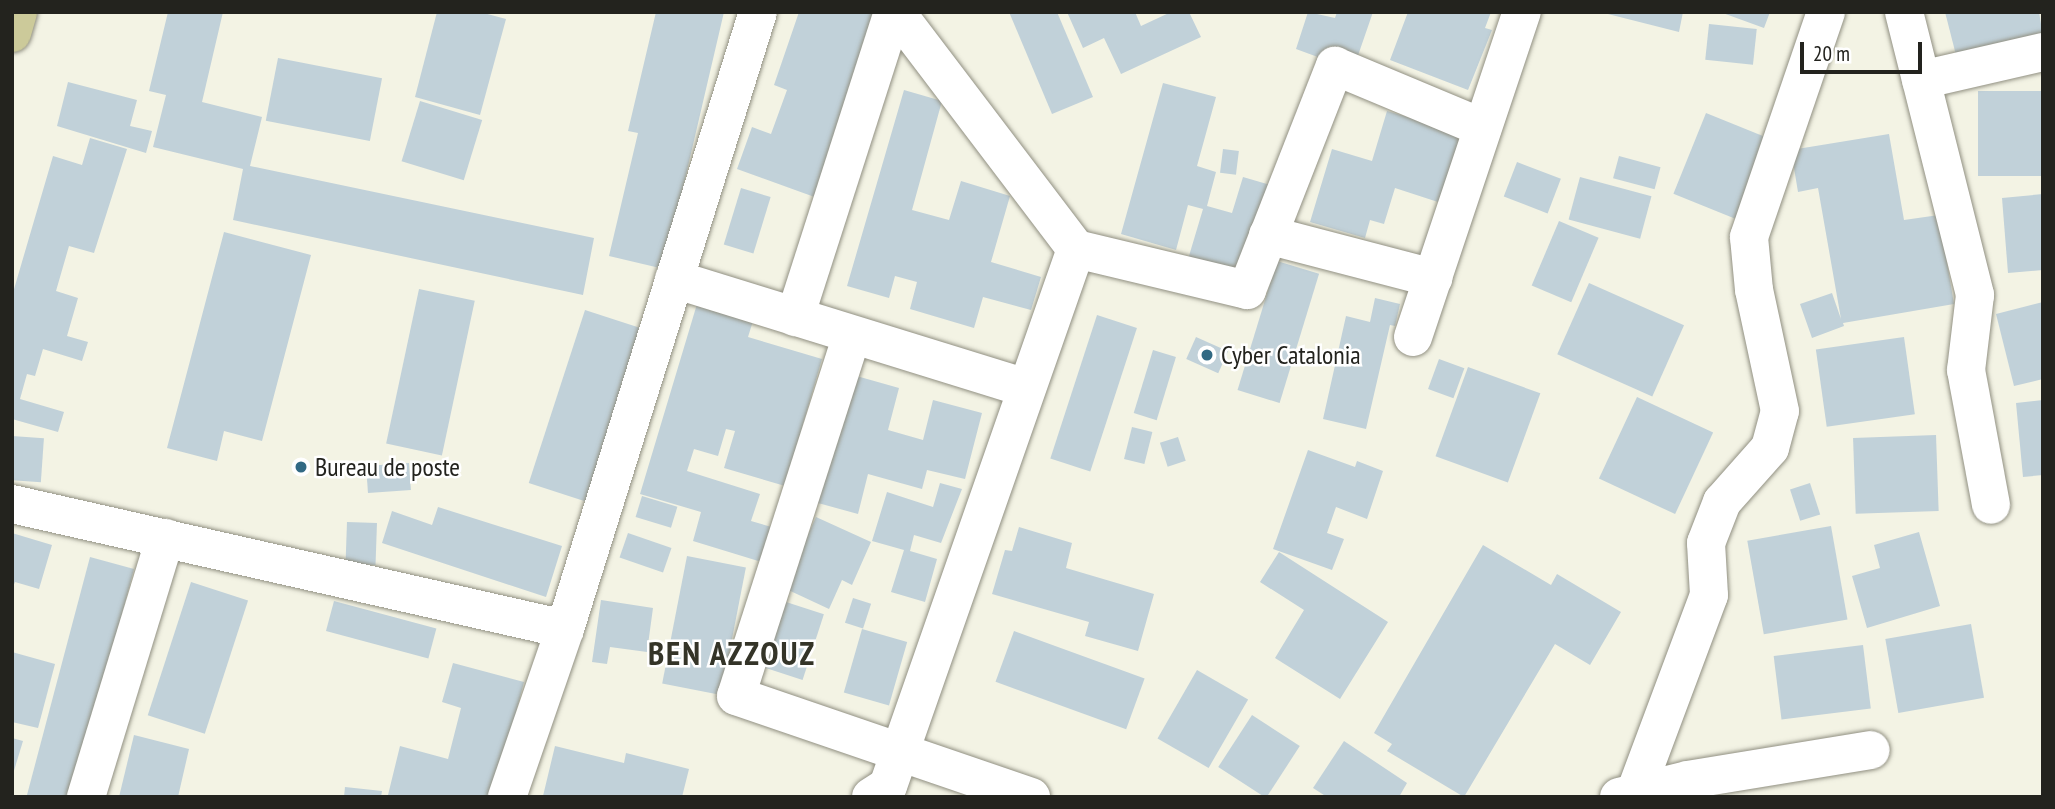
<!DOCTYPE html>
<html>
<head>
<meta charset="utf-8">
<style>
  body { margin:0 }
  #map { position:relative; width:2055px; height:809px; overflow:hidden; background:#f3f3e4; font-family:"PT Sans Narrow",sans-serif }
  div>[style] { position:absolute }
  .building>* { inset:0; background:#c1d1d9; transform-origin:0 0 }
  .roads { filter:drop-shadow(0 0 2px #919082) drop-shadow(0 0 2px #919082) }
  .minor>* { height:38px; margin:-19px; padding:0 19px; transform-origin:19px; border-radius:19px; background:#fff }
  .major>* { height:38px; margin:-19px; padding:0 19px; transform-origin:19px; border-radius:19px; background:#ccca9a }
  .dots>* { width:19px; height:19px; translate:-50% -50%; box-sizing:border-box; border:4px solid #fff; border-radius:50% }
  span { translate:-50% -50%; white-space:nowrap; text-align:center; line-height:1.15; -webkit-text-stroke:5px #fff; paint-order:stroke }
  .poi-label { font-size:26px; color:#23231e }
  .left { translate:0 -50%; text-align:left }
  .district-label { font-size:33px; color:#343428; font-weight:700; letter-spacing:2px }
  .frame { position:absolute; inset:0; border:14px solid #23231e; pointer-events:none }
  .scale { position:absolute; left:1800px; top:42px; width:122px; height:32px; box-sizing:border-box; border:4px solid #23231e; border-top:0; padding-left:9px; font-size:21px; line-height:24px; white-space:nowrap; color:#23231e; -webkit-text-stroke:5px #fff; paint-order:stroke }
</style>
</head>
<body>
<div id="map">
  <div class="building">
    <i style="clip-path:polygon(168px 12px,223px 12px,202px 102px,262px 117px,250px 166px,594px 238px,583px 295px,233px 220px,243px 169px,153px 147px,166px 95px,149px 91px)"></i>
    <i style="clip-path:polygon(437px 12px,480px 12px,506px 19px,480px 115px,415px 97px)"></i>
    <i style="clip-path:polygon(656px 12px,724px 12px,664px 269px,609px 256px,638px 133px,628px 131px)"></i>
    <i style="clip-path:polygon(799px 12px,886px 12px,820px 199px,737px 169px,752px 127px,771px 134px,787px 90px,774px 85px)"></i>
    <i style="clip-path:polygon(1009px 12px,1057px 12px,1093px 97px,1052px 114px)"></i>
    <i style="clip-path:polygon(1067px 12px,1135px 12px,1141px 26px,1171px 12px,1189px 12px,1201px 37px,1121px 74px,1104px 38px,1083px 48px)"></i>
    <i style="clip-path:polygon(1308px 12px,1335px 18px,1337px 12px,1373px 12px,1353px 70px,1296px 49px)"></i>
    <i style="clip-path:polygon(1408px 12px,1491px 12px,1485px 28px,1492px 30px,1468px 90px,1390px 60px)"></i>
    <i style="clip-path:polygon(1600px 12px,1683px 12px,1679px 32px)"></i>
    <i style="clip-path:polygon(1720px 12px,1770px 12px,1764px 28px)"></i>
    <i style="clip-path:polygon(1945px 12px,2039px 12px,2043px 36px,1957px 59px)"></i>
    <i style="left:1709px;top:24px;width:48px;height:36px;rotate:6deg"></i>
    <i style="left:278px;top:58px;width:106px;height:64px;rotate:11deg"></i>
    <i style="clip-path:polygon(68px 82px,137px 100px,130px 126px,152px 131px,146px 153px,57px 126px)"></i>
    <i style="clip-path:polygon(1163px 83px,1216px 97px,1197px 166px,1216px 172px,1207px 206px,1232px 213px,1243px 177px,1280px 188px,1244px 283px,1186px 266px,1203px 209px,1188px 205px,1176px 250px,1121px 234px)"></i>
    <i style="clip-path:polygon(904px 90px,942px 101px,912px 210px,949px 220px,961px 181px,1010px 196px,991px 262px,1041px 277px,1031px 310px,983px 297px,974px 328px,910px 309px,917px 282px,895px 276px,889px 298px,847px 286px)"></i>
    <i style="left:2043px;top:91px;width:85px;height:65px;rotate:90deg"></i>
    <i style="left:420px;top:101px;width:65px;height:63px;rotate:17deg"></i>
    <i style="clip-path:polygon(1387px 111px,1462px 133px,1441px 203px,1395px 188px,1384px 224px,1370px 220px,1365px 238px,1310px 222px,1332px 149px,1372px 161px)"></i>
    <i style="left:1706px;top:113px;width:72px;height:87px;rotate:22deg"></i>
    <i style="clip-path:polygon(1889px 134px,1904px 220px,1939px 215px,1954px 304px,1843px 323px,1844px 326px,1812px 338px,1800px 304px,1832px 293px,1841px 319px,1818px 188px,1798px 192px,1791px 150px)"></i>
    <i style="clip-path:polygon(90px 138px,127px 149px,94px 253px,69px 246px,56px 291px,78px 298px,67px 336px,88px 342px,82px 361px,43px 349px,35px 376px,27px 374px,20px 399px,64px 412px,58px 432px,12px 419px,12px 296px,53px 156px,82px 165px)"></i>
    <i style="left:1223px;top:149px;width:16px;height:24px;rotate:7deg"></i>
    <i style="left:1619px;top:156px;width:43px;height:23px;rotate:15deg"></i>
    <i style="left:1517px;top:162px;width:47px;height:37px;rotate:21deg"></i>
    <i style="left:1580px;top:177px;width:74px;height:44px;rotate:15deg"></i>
    <i style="left:741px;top:188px;width:31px;height:59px;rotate:17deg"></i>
    <i style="clip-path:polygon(2043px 194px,2043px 270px,2008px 273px,2002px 198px)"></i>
    <i style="left:1559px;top:221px;width:43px;height:70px;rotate:23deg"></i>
    <i style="clip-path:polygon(224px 232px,311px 255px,262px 441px,224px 431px,217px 461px,167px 448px)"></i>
    <i style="left:1277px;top:261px;width:44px;height:135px;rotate:17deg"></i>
    <i style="left:1589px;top:283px;width:104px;height:78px;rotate:24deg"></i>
    <i style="left:419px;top:289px;width:57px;height:158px;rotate:12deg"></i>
    <i style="clip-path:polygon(1375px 298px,1400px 304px,1395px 326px,1390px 325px,1366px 429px,1323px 419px,1346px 316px,1370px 322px)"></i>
    <i style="clip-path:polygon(2043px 302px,2043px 379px,2014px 386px,1996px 314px)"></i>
    <i style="clip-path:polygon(697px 304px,753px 321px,748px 337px,822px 359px,785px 486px,724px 468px,735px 431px,726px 429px,718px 456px,694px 449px,687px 471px,760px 494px,751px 521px,775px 528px,765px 563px,693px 541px,701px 512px,640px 494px)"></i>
    <i style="left:585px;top:310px;width:72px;height:182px;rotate:18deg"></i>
    <i style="left:1097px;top:315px;width:42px;height:151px;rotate:18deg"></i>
    <i style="left:1196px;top:337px;width:35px;height:24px;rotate:24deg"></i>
    <i style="left:1904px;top:337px;width:78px;height:89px;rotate:82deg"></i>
    <i style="left:1153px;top:350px;width:24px;height:66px;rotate:17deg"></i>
    <i style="left:1439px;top:359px;width:27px;height:32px;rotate:20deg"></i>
    <i style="left:1468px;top:367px;width:77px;height:95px;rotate:20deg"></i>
    <i style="clip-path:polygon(853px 375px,899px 388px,888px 430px,923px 440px,933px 400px,982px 413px,965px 479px,927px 470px,922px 489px,868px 474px,858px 514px,818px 503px)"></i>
    <i style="left:1637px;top:397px;width:84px;height:90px;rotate:25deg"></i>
    <i style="clip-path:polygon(2043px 400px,2043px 475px,2023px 477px,2016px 403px)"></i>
    <i style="left:1132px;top:427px;width:21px;height:33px;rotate:14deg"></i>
    <i style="left:1936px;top:435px;width:76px;height:83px;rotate:88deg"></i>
    <i style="left:12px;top:436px;width:32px;height:44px;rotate:4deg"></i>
    <i style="left:1178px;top:437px;width:25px;height:19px;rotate:72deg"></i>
    <i style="clip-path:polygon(1308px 450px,1355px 467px,1357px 461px,1383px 471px,1367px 519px,1336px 507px,1327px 533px,1344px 539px,1332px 570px,1273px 549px)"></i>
    <i style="left:409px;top:463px;width:27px;height:43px;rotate:86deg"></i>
    <i style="clip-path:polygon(940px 483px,962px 489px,941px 543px,914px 535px,910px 551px,937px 559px,925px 602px,891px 592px,904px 550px,872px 541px,887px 492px,933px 507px)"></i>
    <i style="left:1810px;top:483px;width:33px;height:21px;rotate:72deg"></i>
    <i style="left:642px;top:496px;width:37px;height:22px;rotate:17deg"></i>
    <i style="clip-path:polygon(438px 507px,562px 546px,546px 597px,382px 543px,392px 511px,432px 525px)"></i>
    <i style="clip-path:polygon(816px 517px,871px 542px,852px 585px,842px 580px,829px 609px,784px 588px)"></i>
    <i style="left:347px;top:522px;width:30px;height:42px;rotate:2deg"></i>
    <i style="left:1831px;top:526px;width:95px;height:85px;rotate:80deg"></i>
    <i style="clip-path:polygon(1019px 527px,1072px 543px,1066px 568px,1154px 594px,1138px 651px,1085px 636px,1089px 622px,992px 594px,1005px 550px,1012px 551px)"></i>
    <i style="clip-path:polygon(1919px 532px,1940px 606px,1867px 628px,1852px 576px,1880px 568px,1874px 545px)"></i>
    <i style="clip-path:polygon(12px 533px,52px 545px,39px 589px,15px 582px,12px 589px)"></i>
    <i style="left:628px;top:533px;width:46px;height:26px;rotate:19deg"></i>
    <i style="clip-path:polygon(1483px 545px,1551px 585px,1557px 574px,1621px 612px,1590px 665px,1555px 644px,1464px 797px,1387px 751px,1392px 744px,1374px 733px)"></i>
    <i style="clip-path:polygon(1279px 552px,1388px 622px,1340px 699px,1275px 658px,1304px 610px,1260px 582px)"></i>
    <i style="left:687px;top:556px;width:60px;height:130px;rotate:11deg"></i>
    <i style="clip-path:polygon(90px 557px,134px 569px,73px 797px,32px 797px,27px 795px)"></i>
    <i style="left:191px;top:582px;width:60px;height:140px;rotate:18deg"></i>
    <i style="left:853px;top:598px;width:19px;height:26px;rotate:18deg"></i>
    <i style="clip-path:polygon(601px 600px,653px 608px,647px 652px,610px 647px,607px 664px,592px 662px)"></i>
    <i style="left:334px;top:601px;width:106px;height:31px;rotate:15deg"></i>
    <i style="left:783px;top:601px;width:43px;height:69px;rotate:18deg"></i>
    <i style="left:1971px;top:624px;width:75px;height:87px;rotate:80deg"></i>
    <i style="left:862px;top:629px;width:47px;height:66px;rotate:16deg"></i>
    <i style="left:1014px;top:631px;width:139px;height:54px;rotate:20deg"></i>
    <i style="left:1863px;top:645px;width:64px;height:90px;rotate:83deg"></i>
    <i style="clip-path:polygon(12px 652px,55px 664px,38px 728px,12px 722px)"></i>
    <i style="clip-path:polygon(453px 663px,524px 682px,494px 797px,388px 795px,400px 746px,448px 759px,461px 708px,442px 702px)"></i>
    <i style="left:1197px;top:670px;width:59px;height:79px;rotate:30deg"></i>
    <i style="left:1252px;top:715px;width:57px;height:62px;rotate:33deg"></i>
    <i style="clip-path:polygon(134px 735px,189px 749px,178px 797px,119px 797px)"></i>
    <i style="clip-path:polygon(12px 738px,23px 741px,13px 774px,12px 774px)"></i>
    <i style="clip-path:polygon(1344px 741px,1407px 783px,1399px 797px,1327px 797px,1313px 788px)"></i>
    <i style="clip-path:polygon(555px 746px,624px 763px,626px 753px,689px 769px,682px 797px,543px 796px)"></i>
    <i style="clip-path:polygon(345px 787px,382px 791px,381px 797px,344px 797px)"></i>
  </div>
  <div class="roads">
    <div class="minor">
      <i style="left:1904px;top:12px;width:292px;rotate:75.9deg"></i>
      <i style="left:1975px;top:295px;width:76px;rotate:96.8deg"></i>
      <i style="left:1966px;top:370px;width:137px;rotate:79.5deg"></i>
      <i style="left:1921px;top:80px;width:125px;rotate:-12.9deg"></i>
      <i style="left:1268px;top:235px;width:171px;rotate:14.6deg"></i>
      <i style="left:1076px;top:249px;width:176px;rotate:13.5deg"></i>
      <i style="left:1247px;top:290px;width:241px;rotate:-68.6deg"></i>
      <i style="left:1335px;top:66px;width:160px;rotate:22.7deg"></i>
      <i style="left:674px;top:279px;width:369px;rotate:17.2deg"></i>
      <i style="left:795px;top:317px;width:320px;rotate:-72.2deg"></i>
      <i style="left:852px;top:335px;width:379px;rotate:107.8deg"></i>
      <i style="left:736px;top:696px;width:312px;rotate:18.9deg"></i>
      <i style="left:1413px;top:337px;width:343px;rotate:-71.5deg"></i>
      <i style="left:12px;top:504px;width:567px;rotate:12.74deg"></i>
      <i style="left:1635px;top:793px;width:211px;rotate:-69.5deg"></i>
      <i style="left:1709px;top:595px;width:52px;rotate:-93.3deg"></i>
      <i style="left:1706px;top:543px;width:44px;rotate:-68.7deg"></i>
      <i style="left:1722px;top:502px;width:72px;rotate:-48.4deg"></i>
      <i style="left:1770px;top:448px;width:38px;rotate:-75deg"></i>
      <i style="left:1780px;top:411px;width:124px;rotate:-102.1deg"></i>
      <i style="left:1754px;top:290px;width:53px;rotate:-95.4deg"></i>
      <i style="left:1749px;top:237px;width:238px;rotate:-71.1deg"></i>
      <i style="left:86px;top:797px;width:271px;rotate:-73deg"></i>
      <i style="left:507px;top:797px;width:178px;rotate:-71deg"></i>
      <i style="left:565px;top:629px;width:646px;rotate:-72.63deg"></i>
      <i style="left:871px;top:797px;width:20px;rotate:-33deg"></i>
      <i style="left:888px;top:786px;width:569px;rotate:-70.71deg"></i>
      <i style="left:1076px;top:249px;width:298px;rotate:-127.2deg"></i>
      <i style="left:1619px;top:797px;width:71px;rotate:-13.8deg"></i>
      <i style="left:1688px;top:780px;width:185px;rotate:-9.3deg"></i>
    </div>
    <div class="major">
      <i style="left:12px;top:33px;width:22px;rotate:-74deg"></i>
    </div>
  </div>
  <div class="dots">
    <i style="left:1207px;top:355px;background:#316983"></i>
    <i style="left:301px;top:467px;background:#316983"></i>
  </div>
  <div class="poi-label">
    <span class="left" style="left:1221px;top:355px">Cyber Catalonia</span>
    <span class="left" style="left:315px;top:467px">Bureau de poste</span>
  </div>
  <div class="district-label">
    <span style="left:732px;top:653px">BEN AZZOUZ</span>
  </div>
  <div class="frame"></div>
  <div class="scale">20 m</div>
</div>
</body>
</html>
